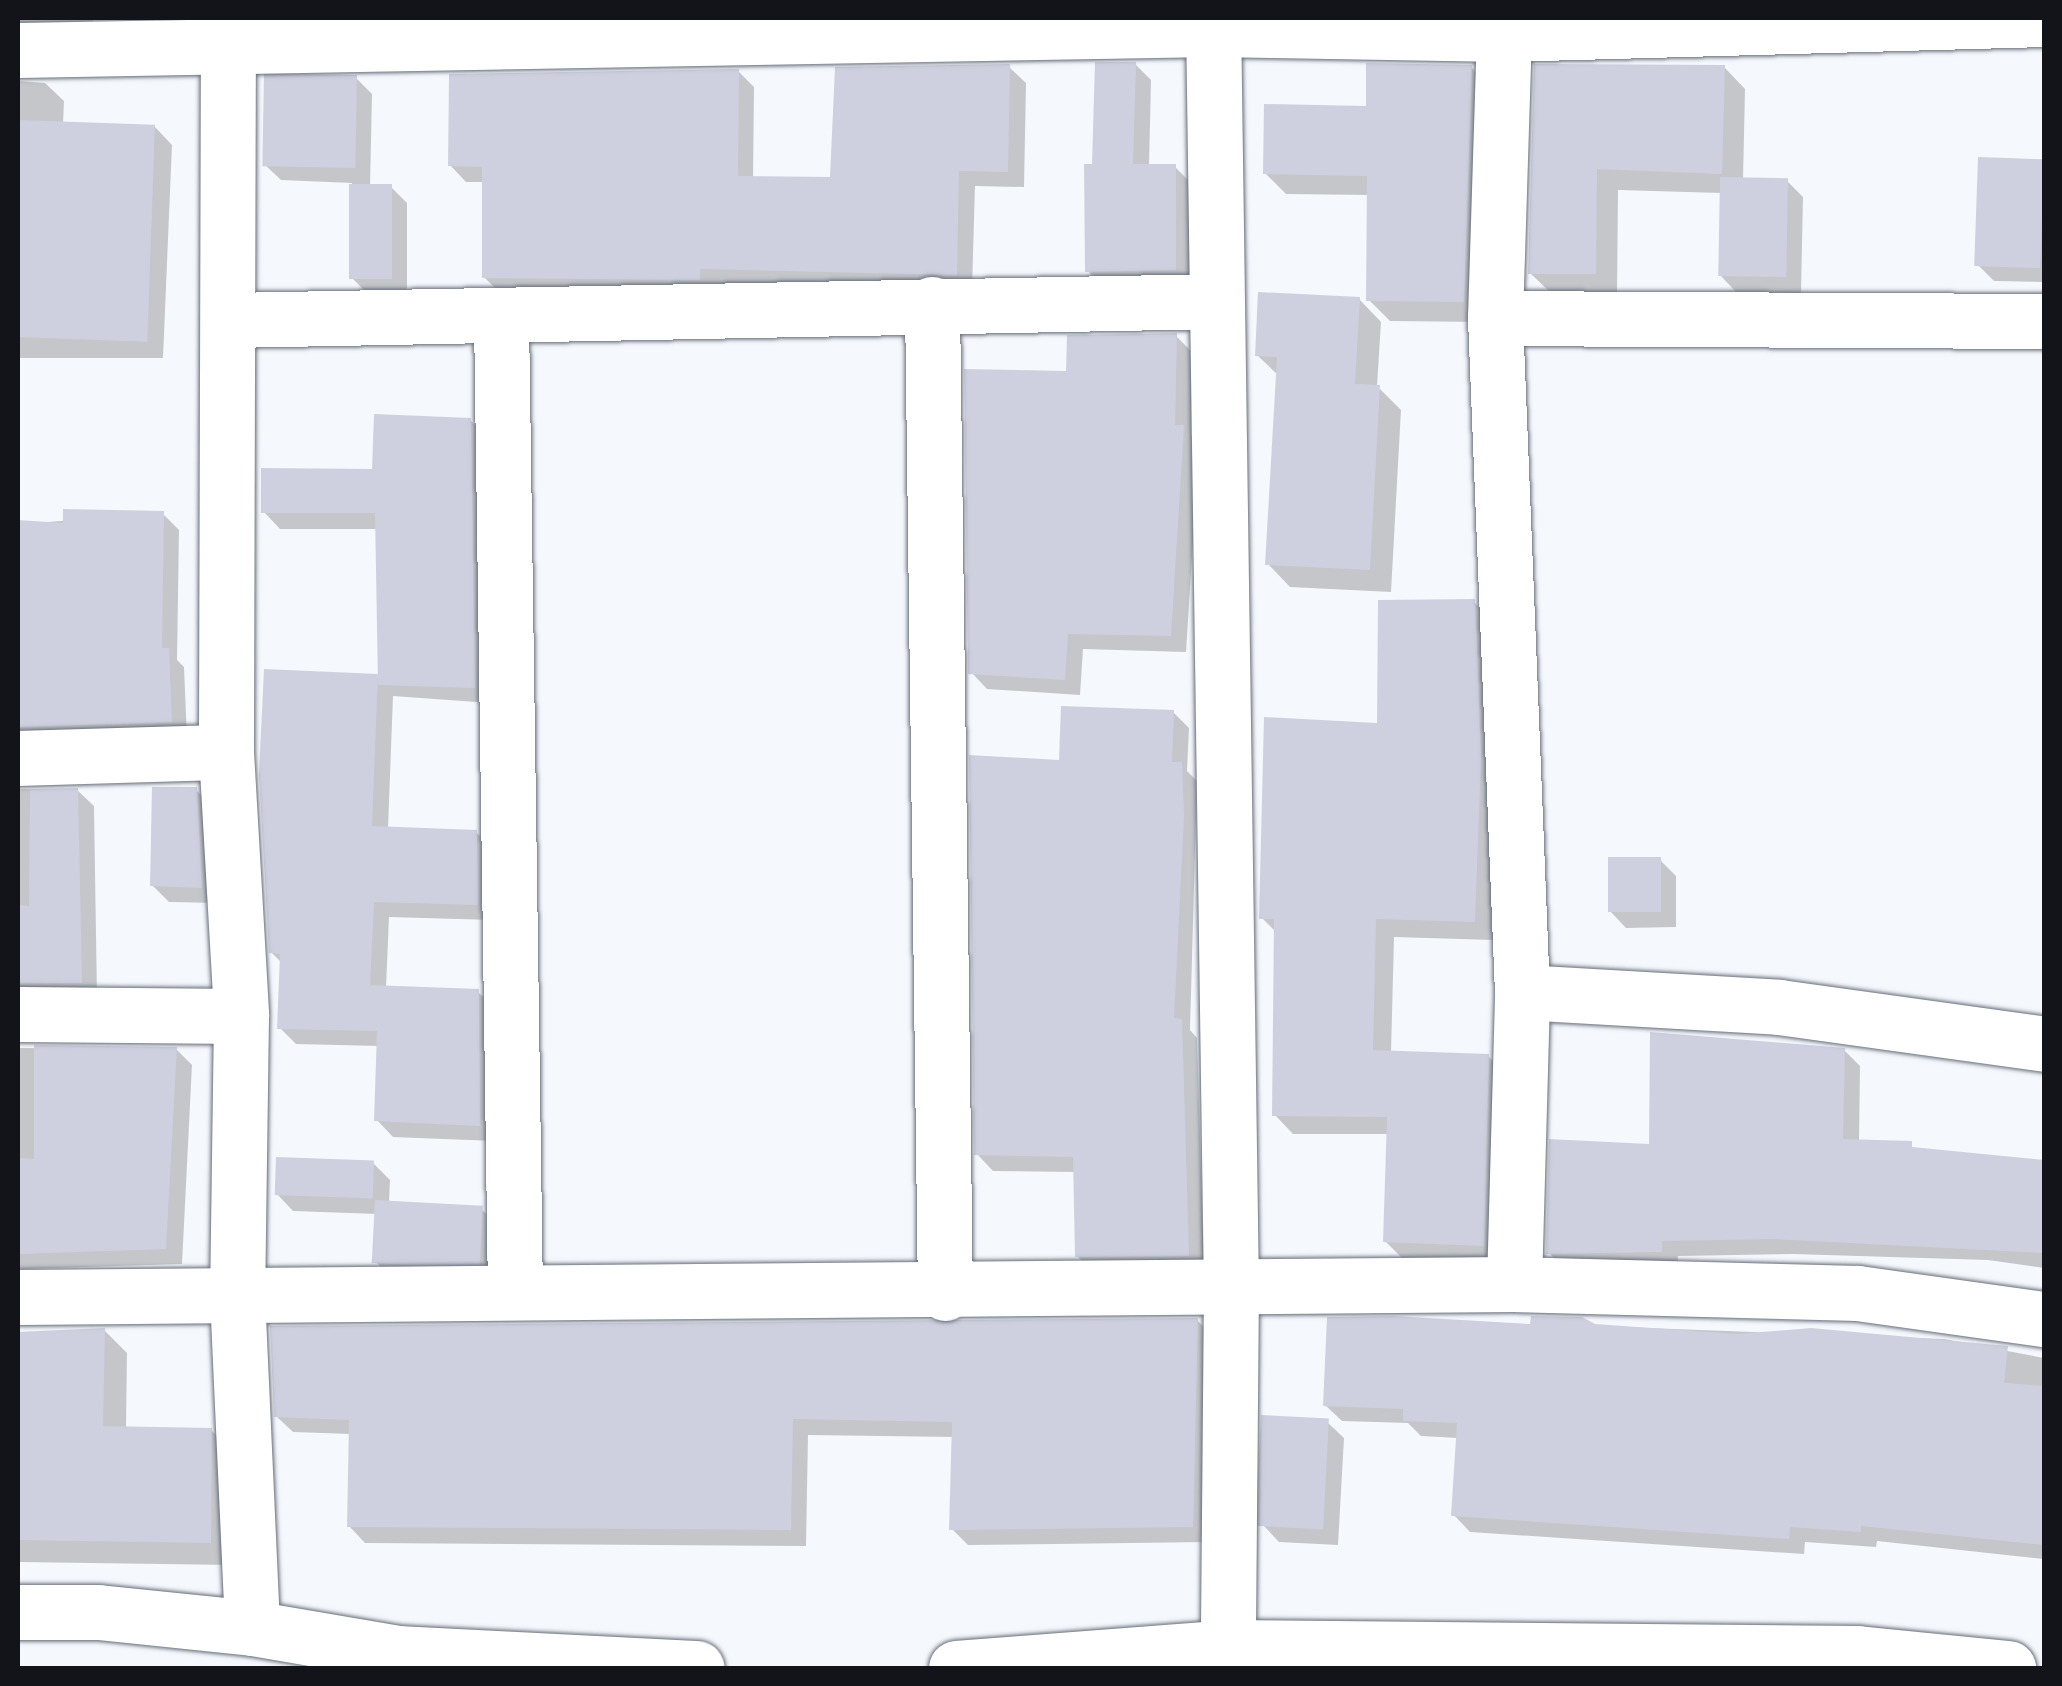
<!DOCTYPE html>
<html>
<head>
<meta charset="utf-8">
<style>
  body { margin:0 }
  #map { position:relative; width:2062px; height:1686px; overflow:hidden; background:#f5f8fd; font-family:"IBM Plex Sans",sans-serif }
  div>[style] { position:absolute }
  .shadow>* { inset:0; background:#0003 }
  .building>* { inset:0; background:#cfd0df; transform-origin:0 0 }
  .roads { filter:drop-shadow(0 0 2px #666d79) drop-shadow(0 0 2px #666d79) }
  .minor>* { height:55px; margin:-27.5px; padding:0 27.5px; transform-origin:27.5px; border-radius:27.5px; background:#fff }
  span { translate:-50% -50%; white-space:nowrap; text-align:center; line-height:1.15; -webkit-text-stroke:8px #fff; paint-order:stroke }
  .frame { position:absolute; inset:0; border:20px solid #121419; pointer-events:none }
</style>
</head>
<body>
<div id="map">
  <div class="shadow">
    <i style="clip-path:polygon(18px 18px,93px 18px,93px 35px,18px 46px)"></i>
    <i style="clip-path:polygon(156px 18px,209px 18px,170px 32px)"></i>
    <i style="clip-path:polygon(1135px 64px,1151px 80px,1149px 167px,1174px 166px,1191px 183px,1192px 286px,1104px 287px,1088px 271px,1094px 167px)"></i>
    <i style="clip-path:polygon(1009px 67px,1026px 83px,1024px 187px,975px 186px,972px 290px,500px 293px,484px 277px,484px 182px,466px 182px,450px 165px,738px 71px,754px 87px,753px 179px,832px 179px)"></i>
    <i style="clip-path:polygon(1471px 67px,1492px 88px,1484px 322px,1390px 321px,1369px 300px,1370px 195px,1286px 194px,1265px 173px,1368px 109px)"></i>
    <i style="clip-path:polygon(1537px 67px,1724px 67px,1745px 89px,1743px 180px,1787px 181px,1803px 197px,1801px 293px,1736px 292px,1720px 275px,1722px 193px,1618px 190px,1617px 295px,1552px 294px,1530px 273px)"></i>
    <i style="clip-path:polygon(356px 78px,372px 94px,370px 187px,391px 187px,407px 203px,407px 294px,368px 294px,352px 278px,352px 183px,281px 180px,264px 164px)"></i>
    <i style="clip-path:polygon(18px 81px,45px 83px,64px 101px,63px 124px,154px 126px,172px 145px,163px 358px,18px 358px)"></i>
    <i style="clip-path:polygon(1981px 160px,2044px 161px,2044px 282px,1994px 281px,1978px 265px)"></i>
    <i style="clip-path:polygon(1359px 299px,1381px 322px,1377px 386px,1401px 410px,1391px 592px,1290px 587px,1268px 564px,1279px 376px,1257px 355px)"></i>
    <i style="clip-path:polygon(1176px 336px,1192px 352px,1191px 435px,1199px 444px,1186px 652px,1083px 649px,1080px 695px,987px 689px,971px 672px,1068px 373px)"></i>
    <i style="clip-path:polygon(470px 420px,486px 436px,490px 703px,393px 696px,388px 829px,476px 832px,492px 849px,493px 920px,389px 917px,386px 988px,478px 992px,495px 1008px,495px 1141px,393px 1137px,377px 1120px,379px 1046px,296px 1044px,280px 1028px,282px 963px,271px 952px,377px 677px,381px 681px,378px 529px,280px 529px,264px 512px,375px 471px)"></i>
    <i style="clip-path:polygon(163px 514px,179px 530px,177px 660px,184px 667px,187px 738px,18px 753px,18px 524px)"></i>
    <i style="clip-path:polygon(1474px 602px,1493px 621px,1493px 940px,1394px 937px,1391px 1053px,1488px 1056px,1507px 1075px,1502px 1263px,1404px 1260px,1385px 1241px,1389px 1134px,1293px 1134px,1275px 1115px,1276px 932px,1262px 918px,1380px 725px)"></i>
    <i style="clip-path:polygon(1173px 712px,1189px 728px,1187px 771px,1197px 781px,1190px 1030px,1197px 1038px,1204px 1271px,1093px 1272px,1077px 1256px,1076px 1172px,993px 1171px,977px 1154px,1062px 762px)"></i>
    <i style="clip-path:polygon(18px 789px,77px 790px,94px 806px,97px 999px,18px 1006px)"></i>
    <i style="clip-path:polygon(196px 790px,212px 806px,217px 903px,169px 902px,152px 885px)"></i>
    <i style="clip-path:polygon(1660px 860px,1676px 876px,1676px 927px,1626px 928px,1610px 911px)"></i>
    <i style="clip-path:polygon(18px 1048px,176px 1049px,192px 1065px,182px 1264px,18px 1269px)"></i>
    <i style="clip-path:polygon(1844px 1050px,1860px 1066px,1859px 1142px,2044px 1161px,2044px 1268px,1988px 1260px,1793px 1254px,1678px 1256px,1677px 1267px,1565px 1269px,1549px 1253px,1651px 1147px)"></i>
    <i style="clip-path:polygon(373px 1163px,390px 1180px,389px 1203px,481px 1209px,498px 1225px,496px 1277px,392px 1278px,376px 1262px,377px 1214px,293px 1211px,277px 1194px)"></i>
    <i style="clip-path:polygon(1197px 1320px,1213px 1337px,1209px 1542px,968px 1545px,952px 1529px,954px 1437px,808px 1435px,806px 1546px,365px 1543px,349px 1526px,351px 1434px,293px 1432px,276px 1416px)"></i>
    <i style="clip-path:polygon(1594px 1326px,1944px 1339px,2044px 1358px,2044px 1559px,1877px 1541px,1876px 1547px,1805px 1542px,1804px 1554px,1470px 1532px,1454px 1515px,1458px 1438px,1421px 1436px,1408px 1423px,1342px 1421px,1325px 1405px)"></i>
    <i style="clip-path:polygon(104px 1330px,127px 1353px,126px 1429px,211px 1430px,234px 1453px,233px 1565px,18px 1562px,18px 1335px)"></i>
    <i style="clip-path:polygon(1327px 1422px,1344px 1438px,1338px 1545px,1279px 1542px,1263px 1525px)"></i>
  </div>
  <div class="building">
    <i style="clip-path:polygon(1095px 62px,1136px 62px,1133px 164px,1176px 164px,1176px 270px,1085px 272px,1084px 164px,1092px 164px)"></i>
    <i style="clip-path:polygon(1366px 63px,1472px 65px,1464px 302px,1366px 301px,1367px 176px,1263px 174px,1264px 104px,1366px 106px)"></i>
    <i style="clip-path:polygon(1010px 64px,1008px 172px,959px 171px,957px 275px,700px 269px,700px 280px,482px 278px,482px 167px,448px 166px,449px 74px,739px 69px,738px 176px,830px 177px,835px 67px)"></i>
    <i style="clip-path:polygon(1534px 64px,1725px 65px,1722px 174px,1597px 169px,1596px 274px,1528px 274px)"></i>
    <i style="left:357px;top:75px;width:93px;height:93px;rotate:91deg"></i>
    <i style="left:18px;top:120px;width:137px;height:217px;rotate:2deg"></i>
    <i style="left:1978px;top:157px;width:66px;height:109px;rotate:2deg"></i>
    <i style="left:1720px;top:177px;width:68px;height:99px;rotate:1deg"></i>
    <i style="left:349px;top:184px;width:43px;height:95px"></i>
    <i style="clip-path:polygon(1258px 292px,1360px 297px,1355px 384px,1380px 385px,1370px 570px,1265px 565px,1277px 357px,1255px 356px)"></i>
    <i style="clip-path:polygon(1177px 333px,1175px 425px,1184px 425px,1171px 636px,1068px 634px,1065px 680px,968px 674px,964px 369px,1066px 371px,1067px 335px)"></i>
    <i style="clip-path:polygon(374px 414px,471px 418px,475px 688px,378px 685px,375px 513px,261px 513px,261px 468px,372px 469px)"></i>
    <i style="clip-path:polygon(63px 509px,164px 511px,162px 648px,169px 648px,172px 722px,18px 727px,18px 520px,63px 523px)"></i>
    <i style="clip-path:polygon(1475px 599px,1481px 755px,1475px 922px,1376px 919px,1373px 1050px,1489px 1054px,1484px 1246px,1383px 1242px,1387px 1117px,1272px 1116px,1274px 919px,1259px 919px,1264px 717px,1377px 723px,1378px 600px)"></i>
    <i style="clip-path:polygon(264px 669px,378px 674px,372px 826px,477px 830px,478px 905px,374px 902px,370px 985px,479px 989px,480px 1126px,374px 1121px,377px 1031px,277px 1029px,280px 954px,269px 953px,259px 775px)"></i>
    <i style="clip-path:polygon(1061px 706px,1174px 710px,1172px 762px,1182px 762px,1184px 817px,1174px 1018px,1182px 1019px,1189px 1256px,1075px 1257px,1073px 1157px,974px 1155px,969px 755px,1059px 760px)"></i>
    <i style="clip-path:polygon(152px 787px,197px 787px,202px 888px,150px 886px)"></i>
    <i style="clip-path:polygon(78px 788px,82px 983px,18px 983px,18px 905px,29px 906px,30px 789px)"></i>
    <i style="left:1608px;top:857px;width:53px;height:55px"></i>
    <i style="clip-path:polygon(1650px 1032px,1845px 1048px,1843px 1139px,1912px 1141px,1912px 1147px,2044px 1160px,2044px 1253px,1775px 1239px,1662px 1241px,1662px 1252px,1546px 1254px,1549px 1139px,1649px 1144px)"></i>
    <i style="clip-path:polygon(34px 1045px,177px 1047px,166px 1249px,18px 1254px,18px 1158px,34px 1159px)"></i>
    <i style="left:276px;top:1157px;width:98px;height:38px;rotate:2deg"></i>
    <i style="left:375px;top:1200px;width:108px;height:63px;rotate:3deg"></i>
    <i style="clip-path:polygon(1393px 1316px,1530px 1324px,1531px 1316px,1582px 1317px,1595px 1324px,1737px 1334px,1811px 1328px,2008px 1346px,2004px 1383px,2044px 1386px,2044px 1545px,1861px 1526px,1861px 1532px,1790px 1527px,1789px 1539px,1451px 1516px,1457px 1423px,1403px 1421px,1403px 1409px,1323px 1406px,1327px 1317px)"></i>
    <i style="clip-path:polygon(1198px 1318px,1193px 1527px,949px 1530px,952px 1422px,793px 1419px,791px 1530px,347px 1527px,349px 1420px,274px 1417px,270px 1326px)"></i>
    <i style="clip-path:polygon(105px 1328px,103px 1426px,212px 1428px,211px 1543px,18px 1540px,18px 1332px)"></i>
    <i style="left:1261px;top:1415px;width:68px;height:111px;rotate:3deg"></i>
  </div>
  <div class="roads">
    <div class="minor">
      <i style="left:228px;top:18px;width:734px;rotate:90.16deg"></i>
      <i style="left:226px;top:752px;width:264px;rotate:86.7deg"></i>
      <i style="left:241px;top:1016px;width:279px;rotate:90.8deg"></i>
      <i style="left:237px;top:1295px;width:333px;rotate:87.4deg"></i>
      <i style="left:1213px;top:18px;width:1268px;rotate:89.19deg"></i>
      <i style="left:1231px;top:1286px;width:361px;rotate:90.5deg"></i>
      <i style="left:18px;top:50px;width:1195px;rotate:-1.01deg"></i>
      <i style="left:1213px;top:29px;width:291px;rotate:1deg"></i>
      <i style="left:932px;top:304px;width:989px;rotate:89.25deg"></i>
      <i style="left:501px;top:316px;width:974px;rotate:89.18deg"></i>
      <i style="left:1495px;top:318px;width:284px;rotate:-88.2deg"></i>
      <i style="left:1504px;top:34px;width:540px;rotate:-1.59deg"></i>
      <i style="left:230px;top:320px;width:986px;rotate:-1.1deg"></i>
      <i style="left:2044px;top:321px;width:549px;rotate:-179.69deg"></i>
      <i style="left:1495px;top:318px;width:675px;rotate:87.71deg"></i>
      <i style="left:1522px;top:992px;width:257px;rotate:3.3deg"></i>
      <i style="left:1779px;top:1007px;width:268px;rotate:7.9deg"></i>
      <i style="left:18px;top:758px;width:208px;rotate:-1.7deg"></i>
      <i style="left:18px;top:1014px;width:223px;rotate:0.5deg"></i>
      <i style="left:1514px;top:1284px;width:292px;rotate:-88.4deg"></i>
      <i style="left:18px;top:1297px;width:1496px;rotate:-0.5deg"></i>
      <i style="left:1514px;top:1284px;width:344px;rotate:1.5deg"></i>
      <i style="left:1858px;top:1293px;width:188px;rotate:8deg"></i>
      <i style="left:18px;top:1612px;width:80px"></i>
      <i style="left:98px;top:1612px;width:155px;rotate:5.9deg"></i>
      <i style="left:252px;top:1628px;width:149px;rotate:9.7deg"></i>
      <i style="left:399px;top:1653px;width:298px;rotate:2.9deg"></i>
      <i style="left:956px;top:1668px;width:273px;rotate:-4.4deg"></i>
      <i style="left:1228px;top:1647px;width:629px;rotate:0.55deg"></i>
      <i style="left:1857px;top:1653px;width:152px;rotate:5.7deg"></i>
    </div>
  </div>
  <div class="frame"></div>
</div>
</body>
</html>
